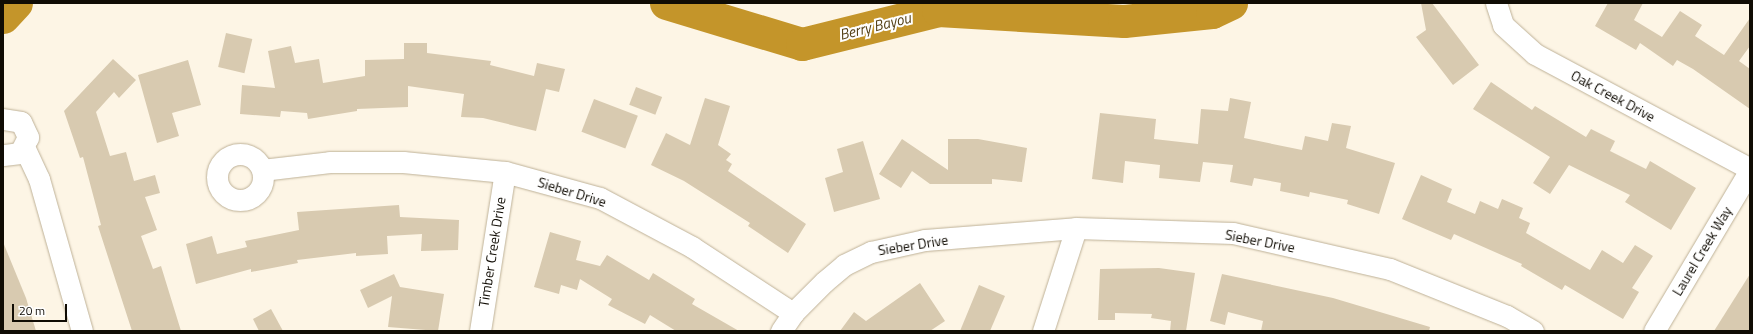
<!DOCTYPE html>
<html>
<head>
<meta charset="utf-8">
<style>
  body { margin:0 }
  #map { position:relative; width:1753px; height:334px; overflow:hidden; background:#fdf5e5; font-family:"Titillium Web",sans-serif }
  div>[style] { position:absolute }
  .river>* { height:33px; margin:-16.5px; padding:0 16.5px; transform-origin:16.5px; border-radius:16.5px; background:#c4952a }
  .building>* { inset:0; background:#d8cab0; transform-origin:0 0 }
  .roads { filter:drop-shadow(0 0 1px #beb197) drop-shadow(0 0 1px #beb197) }
  .minor>* { height:21px; margin:-10.5px; padding:0 10.5px; transform-origin:10.5px; border-radius:10.5px; background:#fff }
  .minor>.ring { margin:-10.5px; padding:0; box-sizing:content-box; background:none; border:21px solid #fff; border-radius:50% }
  span { translate:-50% -50%; white-space:nowrap; text-align:center; line-height:1.15; -webkit-text-stroke:4px #fff; paint-order:stroke }
  .street-label { font-size:14px; color:#100c04 }
  .water-label { font-size:15px; color:#554117; font-style:italic }
  .frame { position:absolute; inset:0; border:4px solid #100c04; pointer-events:none }
  .scale { position:absolute; left:12px; top:304px; width:55px; height:18px; box-sizing:border-box; border:2px solid #100c04; border-top:0; padding-left:5px; font-size:12px; line-height:14px; white-space:nowrap; color:#100c04; -webkit-text-stroke:3px #fff; paint-order:stroke }
</style>
</head>
<body>
<div id="map">
  <div class="river">
    <i style="left:666px;top:3px;width:142px;rotate:16.8deg"></i>
    <i style="left:802px;top:44px;width:140px;rotate:-14deg"></i>
    <i style="left:938px;top:10px;width:186px;rotate:3.4deg"></i>
    <i style="left:1124px;top:21px;width:88px;rotate:-5.8deg"></i>
    <i style="left:1212px;top:12px;width:21px;rotate:-25deg"></i>
    <i style="left:3px;top:17px;width:19px;rotate:-47deg"></i>
  </div>
  <div class="building">
    <i style="clip-path:polygon(1421px 3px,1432px 3px,1479px 65px,1453px 85px,1416px 37px,1426px 30px)"></i>
    <i style="clip-path:polygon(1608px 3px,1643px 3px,1634px 20px,1662px 37px,1680px 11px,1702px 25px,1695px 36px,1724px 55px,1750px 18px,1750px 46px,1739px 61px,1750px 69px,1750px 109px,1693px 69px,1677px 60px,1673px 66px,1640px 43px,1636px 50px,1595px 26px)"></i>
    <i style="left:226px;top:33px;width:27px;height:35px;rotate:13deg"></i>
    <i style="clip-path:polygon(404px 43px,427px 43px,427px 53px,491px 61px,490px 65px,534px 76px,537px 63px,565px 69px,559px 92px,546px 89px,536px 131px,483px 118px,461px 117px,464px 94px,408px 86px,408px 107px,357px 109px,357px 111px,308px 119px,307px 113px,281px 111px,280px 117px,240px 114px,242px 85px,275px 88px,268px 51px,291px 46px,295px 63px,319px 59px,323px 83px,365px 76px,365px 60px,404px 59px)"></i>
    <i style="clip-path:polygon(113px 59px,136px 80px,119px 98px,114px 92px,96px 112px,110px 156px,126px 152px,134px 181px,155px 175px,160px 193px,145px 197px,157px 230px,141px 236px,153px 269px,161px 266px,181px 331px,132px 331px,98px 226px,101px 225px,83px 157px,80px 158px,64px 111px)"></i>
    <i style="clip-path:polygon(188px 60px,201px 105px,172px 113px,179px 136px,157px 143px,138px 75px)"></i>
    <i style="clip-path:polygon(1491px 82px,1532px 110px,1535px 106px,1586px 137px,1591px 129px,1615px 141px,1610px 151px,1646px 169px,1650px 161px,1696px 188px,1671px 230px,1625px 202px,1630px 195px,1569px 165px,1550px 194px,1533px 183px,1550px 157px,1473px 109px)"></i>
    <i style="left:636px;top:87px;width:28px;height:19px;rotate:21deg"></i>
    <i style="clip-path:polygon(705px 98px,730px 106px,718px 145px,731px 154px,726px 160px,732px 164px,728px 171px,806px 224px,788px 253px,748px 226px,750px 223px,684px 181px,651px 165px,666px 133px,690px 145px)"></i>
    <i style="clip-path:polygon(1230px 98px,1251px 102px,1244px 138px,1302px 150px,1305px 136px,1328px 141px,1332px 123px,1351px 126px,1346px 148px,1395px 163px,1379px 214px,1347px 204px,1348px 200px,1310px 192px,1309px 197px,1280px 191px,1281px 183px,1254px 178px,1252px 186px,1230px 182px,1233px 165px,1203px 162px,1200px 182px,1159px 178px,1160px 165px,1125px 161px,1123px 183px,1092px 179px,1100px 113px,1156px 119px,1154px 139px,1198px 144px,1201px 109px,1228px 111px)"></i>
    <i style="left:594px;top:99px;width:47px;height:35px;rotate:21deg"></i>
    <i style="clip-path:polygon(902px 139px,948px 170px,948px 139px,978px 139px,1027px 148px,1022px 182px,992px 179px,992px 184px,930px 184px,912px 171px,901px 188px,879px 174px)"></i>
    <i style="clip-path:polygon(863px 141px,880px 199px,834px 212px,825px 178px,843px 172px,837px 149px)"></i>
    <i style="clip-path:polygon(1421px 175px,1452px 189px,1447px 202px,1475px 214px,1480px 201px,1498px 209px,1502px 199px,1523px 208px,1519px 218px,1530px 223px,1526px 233px,1590px 270px,1602px 250px,1623px 263px,1635px 245px,1653px 256px,1632px 288px,1639px 292px,1623px 319px,1565px 285px,1562px 290px,1521px 266px,1522px 264px,1454px 234px,1451px 240px,1402px 219px)"></i>
    <i style="clip-path:polygon(399px 205px,400px 217px,459px 220px,458px 250px,421px 251px,422px 234px,387px 236px,388px 254px,356px 256px,356px 253px,297px 260px,298px 263px,251px 272px,251px 269px,196px 284px,186px 244px,212px 236px,217px 254px,247px 247px,245px 241px,299px 230px,297px 212px)"></i>
    <i style="clip-path:polygon(550px 232px,581px 241px,576px 260px,600px 266px,607px 255px,649px 280px,653px 273px,695px 299px,692px 304px,739px 331px,676px 331px,650px 315px,645px 324px,608px 305px,612px 299px,580px 279px,577px 290px,561px 285px,559px 294px,534px 287px)"></i>
    <i style="clip-path:polygon(3px 242px,26px 298px,36px 331px,3px 331px)"></i>
    <i style="clip-path:polygon(1159px 268px,1195px 273px,1186px 331px,1170px 331px,1171px 321px,1151px 318px,1152px 314px,1115px 313px,1115px 320px,1098px 320px,1100px 269px)"></i>
    <i style="clip-path:polygon(394px 274px,400px 287px,444px 294px,438px 331px,388px 327px,392px 296px,368px 308px,360px 290px)"></i>
    <i style="clip-path:polygon(1222px 274px,1333px 298px,1430px 327px,1429px 331px,1261px 331px,1263px 321px,1228px 312px,1225px 325px,1210px 321px)"></i>
    <i style="clip-path:polygon(1750px 274px,1750px 331px,1714px 331px)"></i>
    <i style="clip-path:polygon(920px 283px,945px 321px,930px 331px,840px 331px,854px 312px,866px 321px)"></i>
    <i style="clip-path:polygon(979px 285px,1005px 296px,990px 331px,960px 331px)"></i>
    <i style="clip-path:polygon(271px 309px,283px 331px,259px 331px,253px 319px)"></i>
  </div>
  <div class="roads">
    <div class="minor">
      <i style="left:1496px;top:3px;width:23px;rotate:72deg"></i>
      <i style="left:1503px;top:25px;width:43px;rotate:42.2deg"></i>
      <i style="left:1535px;top:54px;width:244px;rotate:28.1deg"></i>
      <i style="left:3px;top:119px;width:18px;rotate:9deg"></i>
      <i style="left:21px;top:122px;width:17px;rotate:65deg"></i>
      <i style="left:28px;top:137px;width:18px;rotate:117deg"></i>
      <i style="left:20px;top:153px;width:17px;rotate:173deg"></i>
      <i style="left:25px;top:149px;width:33px;rotate:65deg"></i>
      <i style="left:39px;top:179px;width:158px;rotate:74.2deg"></i>
      <i class="ring" style="left:217px;top:154px;width:25px;height:25px"></i>
      <i style="left:262px;top:170px;width:68px;rotate:-6.7deg"></i>
      <i style="left:330px;top:162px;width:73px"></i>
      <i style="left:403px;top:162px;width:102px;rotate:5.6deg"></i>
      <i style="left:505px;top:172px;width:98px;rotate:15.3deg"></i>
      <i style="left:600px;top:198px;width:104px;rotate:28deg"></i>
      <i style="left:692px;top:247px;width:121px;rotate:33.2deg"></i>
      <i style="left:480px;top:331px;width:161px;rotate:-81.1deg"></i>
      <i style="left:781px;top:331px;width:22px;rotate:-56deg"></i>
      <i style="left:793px;top:313px;width:44px;rotate:-45deg"></i>
      <i style="left:824px;top:282px;width:26px;rotate:-40deg"></i>
      <i style="left:844px;top:265px;width:30px;rotate:-26deg"></i>
      <i style="left:871px;top:252px;width:55px;rotate:-12.5deg"></i>
      <i style="left:925px;top:240px;width:151px;rotate:-4.5deg"></i>
      <i style="left:1076px;top:228px;width:157px;rotate:1.8deg"></i>
      <i style="left:1233px;top:233px;width:161px;rotate:12.9deg"></i>
      <i style="left:1390px;top:269px;width:126px;rotate:21.9deg"></i>
      <i style="left:1507px;top:316px;width:30px;rotate:30deg"></i>
      <i style="left:1043px;top:331px;width:108px;rotate:-72.2deg"></i>
      <i style="left:1654px;top:331px;width:187px;rotate:-59.2deg"></i>
    </div>
  </div>
  <div class="street-label">
    <span style="left:1613px;top:96px;rotate:28deg">Oak Creek Drive</span>
    <span style="left:572px;top:192px;rotate:17deg">Sieber Drive</span>
    <span style="left:1260px;top:241px;rotate:11deg">Sieber Drive</span>
    <span style="left:913px;top:245px;rotate:-9deg">Sieber Drive</span>
    <span style="left:1702px;top:251px;rotate:-59deg">Laurel Creek Way</span>
    <span style="left:492px;top:252px;rotate:-81deg">Timber Creek Drive</span>
  </div>
  <div class="water-label">
    <span style="left:875px;top:26px;rotate:-14deg">Berry Bayou</span>
  </div>
  <div class="frame"></div>
  <div class="scale">20 m</div>
</div>
</body>
</html>
